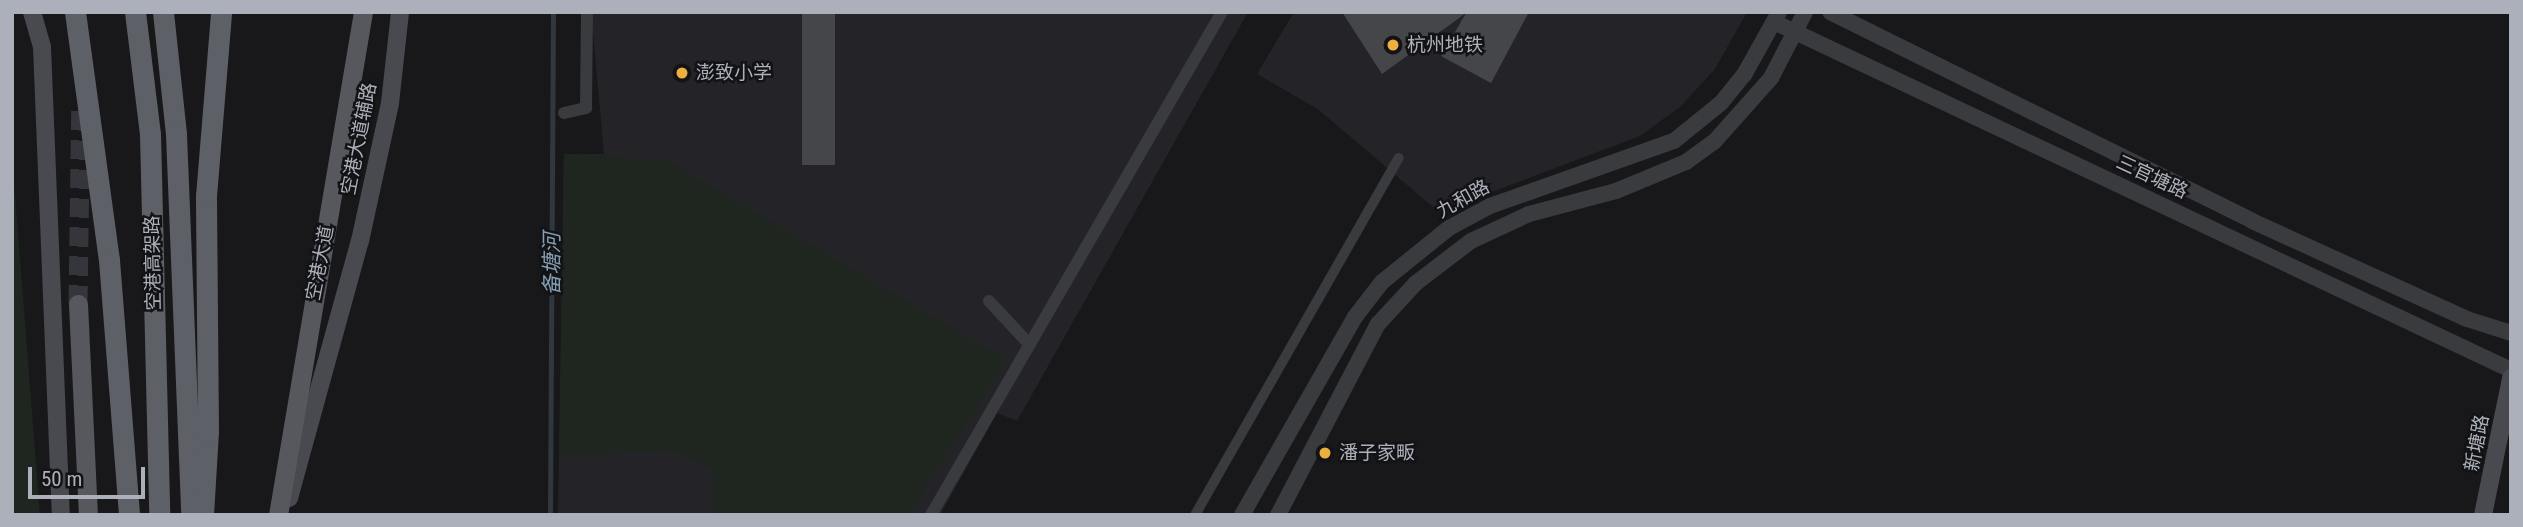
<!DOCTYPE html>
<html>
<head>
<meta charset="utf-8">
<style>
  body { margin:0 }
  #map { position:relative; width:2523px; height:527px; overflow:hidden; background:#18181b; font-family:"Roboto Condensed","Noto Sans SC",sans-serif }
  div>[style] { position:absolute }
  .built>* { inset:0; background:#242428 }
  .green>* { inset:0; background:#1e261f }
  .stream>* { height:4.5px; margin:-2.25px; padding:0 2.25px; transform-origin:2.25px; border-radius:2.25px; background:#2f383e }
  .building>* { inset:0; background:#45464a; transform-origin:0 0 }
  .primary-tunnel>* { height:19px; margin-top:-9.5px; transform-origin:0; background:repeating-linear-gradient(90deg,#35363b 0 19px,transparent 0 29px) }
  .pedestrian>* { height:10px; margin:-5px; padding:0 5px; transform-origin:5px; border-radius:5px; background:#3a3b3f }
  .minor>* { height:12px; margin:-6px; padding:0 6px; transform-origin:6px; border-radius:6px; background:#3a3b3f }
  .tertiary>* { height:16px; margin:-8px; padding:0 8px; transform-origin:8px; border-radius:8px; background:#3a3b3f }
  .secondary>* { height:18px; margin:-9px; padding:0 9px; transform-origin:9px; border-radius:9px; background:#484a4f }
  .primary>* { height:19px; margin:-9.5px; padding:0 9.5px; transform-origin:9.5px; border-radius:9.5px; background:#56585e }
  .trunk>* { height:21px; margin:-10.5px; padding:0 10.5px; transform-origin:10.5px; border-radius:10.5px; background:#5e6067 }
  .dots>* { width:19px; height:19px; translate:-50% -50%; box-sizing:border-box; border:4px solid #131316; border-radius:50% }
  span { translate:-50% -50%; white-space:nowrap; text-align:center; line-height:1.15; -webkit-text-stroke:5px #131316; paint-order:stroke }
  .poi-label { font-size:19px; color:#abb0ba }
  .left { translate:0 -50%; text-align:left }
  .street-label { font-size:19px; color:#abb0ba }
  .water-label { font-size:21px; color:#849eb3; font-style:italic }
  .frame { position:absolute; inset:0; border:14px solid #abb0ba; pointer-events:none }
  .scale { position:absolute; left:28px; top:467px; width:117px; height:32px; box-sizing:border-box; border:4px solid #abb0ba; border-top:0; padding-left:9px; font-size:21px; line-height:24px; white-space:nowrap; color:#abb0ba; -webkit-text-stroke:5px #131316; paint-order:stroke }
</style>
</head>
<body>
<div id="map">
  <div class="built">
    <i style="clip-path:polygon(591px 12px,1248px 12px,1017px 421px,997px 413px,940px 515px,558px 515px,564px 154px,604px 154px)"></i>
    <i style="clip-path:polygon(1294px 12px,1747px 12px,1715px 69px,1680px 107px,1640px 136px,1439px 212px,1319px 110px,1257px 74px)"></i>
  </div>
  <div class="green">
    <i style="clip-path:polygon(564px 154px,669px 161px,1007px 360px,909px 515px,713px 515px,713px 471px,672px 450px,559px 457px)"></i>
    <i style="clip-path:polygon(12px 156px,40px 515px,12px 515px)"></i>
  </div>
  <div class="stream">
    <i style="left:550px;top:515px;width:503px;rotate:-89.66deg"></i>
  </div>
  <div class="building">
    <i style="left:802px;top:12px;width:33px;height:153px"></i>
    <i style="clip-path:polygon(1342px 12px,1529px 12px,1491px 83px,1441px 56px,1466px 13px,1382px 74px)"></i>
  </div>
  <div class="primary-tunnel">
    <i style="left:78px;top:304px;width:203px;rotate:-89.2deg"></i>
  </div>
  <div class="pedestrian">
    <i style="left:1195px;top:515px;width:411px;rotate:-60.3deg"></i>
  </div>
  <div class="minor">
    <i style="left:564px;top:113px;width:23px;rotate:-13deg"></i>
    <i style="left:586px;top:108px;width:96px;rotate:-89.4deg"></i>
    <i style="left:989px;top:301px;width:60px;rotate:47deg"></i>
    <i style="left:931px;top:515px;width:581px;rotate:-59.95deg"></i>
  </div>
  <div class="tertiary">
    <i style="left:1830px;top:12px;width:471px;rotate:26.3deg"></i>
    <i style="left:2252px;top:221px;width:236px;rotate:24.5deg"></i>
    <i style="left:2467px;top:319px;width:46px;rotate:17.7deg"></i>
    <i style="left:1774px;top:22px;width:815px;rotate:25.28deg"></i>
    <i style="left:1242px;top:515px;width:228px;rotate:-60.3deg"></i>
    <i style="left:1355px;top:317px;width:44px;rotate:-52.4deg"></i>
    <i style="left:1382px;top:282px;width:86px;rotate:-38.9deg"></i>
    <i style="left:1449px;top:228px;width:47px;rotate:-28.2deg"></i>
    <i style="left:1490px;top:206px;width:195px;rotate:-19.5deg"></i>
    <i style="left:1674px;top:141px;width:60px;rotate:-39deg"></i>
    <i style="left:1721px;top:103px;width:36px;rotate:-51deg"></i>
    <i style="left:1744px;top:75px;width:72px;rotate:-60.9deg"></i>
    <i style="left:1278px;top:515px;width:216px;rotate:-62.4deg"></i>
    <i style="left:1378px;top:324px;width:56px;rotate:-47.2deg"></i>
    <i style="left:1416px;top:283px;width:69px;rotate:-37.4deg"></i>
    <i style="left:1471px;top:241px;width:64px;rotate:-25deg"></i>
    <i style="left:1529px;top:214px;width:90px;rotate:-14.8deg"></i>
    <i style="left:1616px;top:191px;width:76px;rotate:-22.5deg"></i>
    <i style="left:1686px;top:162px;width:34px;rotate:-36deg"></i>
    <i style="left:1714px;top:142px;width:86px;rotate:-48.3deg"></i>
    <i style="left:1771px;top:78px;width:74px;rotate:-62.7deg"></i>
  </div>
  <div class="secondary">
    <i style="left:32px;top:12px;width:36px;rotate:74deg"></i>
    <i style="left:42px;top:47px;width:468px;rotate:87.7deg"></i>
    <i style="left:289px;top:498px;width:267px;rotate:-74.6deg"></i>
    <i style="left:360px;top:241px;width:141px;rotate:-77.7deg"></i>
    <i style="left:390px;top:103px;width:92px;rotate:-83.7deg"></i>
    <i style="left:2483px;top:515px;width:140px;rotate:-78.4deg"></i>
  </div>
  <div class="primary">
    <i style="left:78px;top:304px;width:211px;rotate:87.3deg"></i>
    <i style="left:278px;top:515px;width:510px;rotate:-80.41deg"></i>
  </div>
  <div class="trunk">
    <i style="left:75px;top:12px;width:250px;rotate:82.2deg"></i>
    <i style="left:109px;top:260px;width:256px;rotate:85.5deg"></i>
    <i style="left:135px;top:12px;width:123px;rotate:83deg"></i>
    <i style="left:150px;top:134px;width:381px;rotate:88.6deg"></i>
    <i style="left:163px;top:12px;width:123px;rotate:83.9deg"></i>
    <i style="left:176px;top:134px;width:381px;rotate:87.7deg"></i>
    <i style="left:203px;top:515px;width:84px;rotate:-86.6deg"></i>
    <i style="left:208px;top:431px;width:235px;rotate:-90.5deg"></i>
    <i style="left:206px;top:196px;width:185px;rotate:-85.3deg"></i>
  </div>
  <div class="dots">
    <i style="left:1393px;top:45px;background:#edb03e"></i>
    <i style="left:682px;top:73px;background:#edb03e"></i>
    <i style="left:1325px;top:453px;background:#edb03e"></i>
  </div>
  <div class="poi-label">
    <span class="left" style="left:1407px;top:45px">杭州地铁</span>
    <span class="left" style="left:696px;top:73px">澎致小学</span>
    <span class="left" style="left:1339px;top:453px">潘子家畈</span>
  </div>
  <div class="street-label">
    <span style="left:359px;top:139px;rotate:-79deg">空港大道辅路</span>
    <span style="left:2152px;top:177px;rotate:25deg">三官塘路</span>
    <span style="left:1463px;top:199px;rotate:-29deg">九和路</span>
    <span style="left:153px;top:263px;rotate:-91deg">空港高架路</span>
    <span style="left:320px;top:263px;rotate:-79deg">空港大道</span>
    <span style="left:2477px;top:443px;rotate:-79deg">新塘路</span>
  </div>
  <div class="water-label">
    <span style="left:552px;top:264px;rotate:-90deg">备塘河</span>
  </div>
  <div class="frame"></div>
  <div class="scale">50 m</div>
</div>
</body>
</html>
